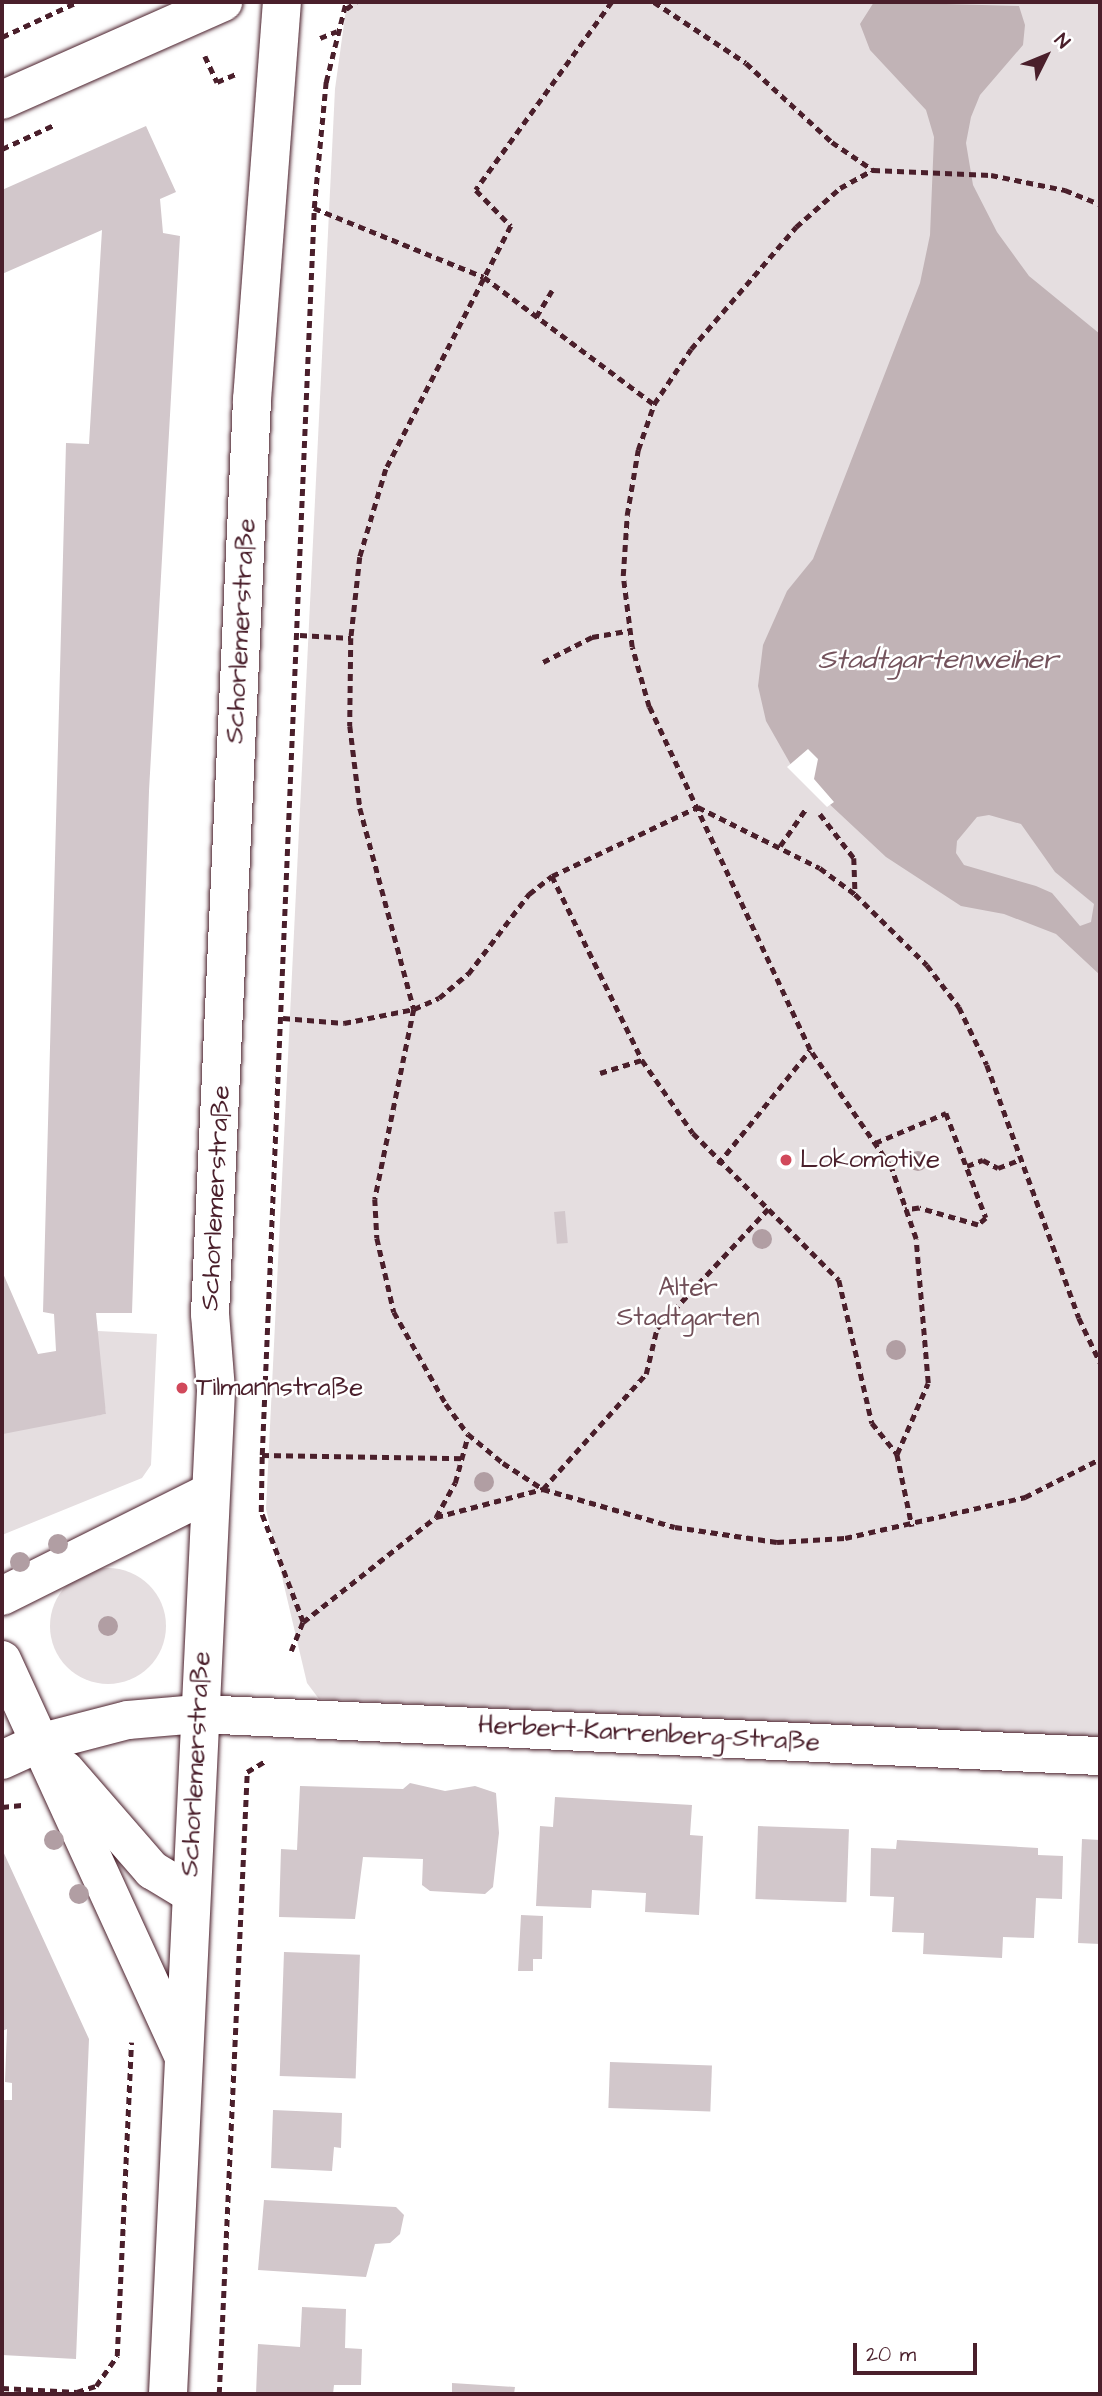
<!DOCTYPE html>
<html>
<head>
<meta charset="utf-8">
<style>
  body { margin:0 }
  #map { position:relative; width:1102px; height:2396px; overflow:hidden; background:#fff; font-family:"Architects Daughter",sans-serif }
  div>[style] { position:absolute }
  .green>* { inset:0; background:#e5dee0 }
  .round { border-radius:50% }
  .water>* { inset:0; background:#c1b3b6 }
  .pier>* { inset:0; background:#fff }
  .building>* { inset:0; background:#d2c7cb; transform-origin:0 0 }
  .path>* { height:4.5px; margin-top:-2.25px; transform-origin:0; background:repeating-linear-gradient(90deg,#4a1f2b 0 7px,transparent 0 12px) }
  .roads { filter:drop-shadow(0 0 2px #4a1f2b) drop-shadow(0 0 2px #4a1f2b) }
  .minor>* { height:38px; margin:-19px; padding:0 19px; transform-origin:19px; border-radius:19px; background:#fff }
  .major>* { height:38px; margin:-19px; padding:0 19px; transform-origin:19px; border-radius:19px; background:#fff }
  .trees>* { width:20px; height:20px; margin:-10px; border-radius:50%; background:#b19ea3 }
  .dots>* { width:19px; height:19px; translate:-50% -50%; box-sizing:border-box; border:4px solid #fff; border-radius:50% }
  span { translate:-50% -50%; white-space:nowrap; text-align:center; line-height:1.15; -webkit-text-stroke:5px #fff; paint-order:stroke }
  .street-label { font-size:26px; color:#4a1f2b }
  .poi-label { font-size:26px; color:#4a1f2b }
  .left { translate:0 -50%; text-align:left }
  .park-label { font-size:26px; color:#714f58 }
  .water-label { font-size:28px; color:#74535c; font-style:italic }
  .frame { position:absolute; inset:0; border:4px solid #4a1f2b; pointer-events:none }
  .north { position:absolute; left:1011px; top:21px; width:70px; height:70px; -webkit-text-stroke:5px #fff; paint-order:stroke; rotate:47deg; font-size:19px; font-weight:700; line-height:28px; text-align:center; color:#4a1f2b }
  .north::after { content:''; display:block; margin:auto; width:24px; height:32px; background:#4a1f2b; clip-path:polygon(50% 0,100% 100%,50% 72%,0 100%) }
  .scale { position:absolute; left:853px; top:2343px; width:124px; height:32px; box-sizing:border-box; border:4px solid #4a1f2b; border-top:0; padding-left:9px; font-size:21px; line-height:24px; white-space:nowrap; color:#4a1f2b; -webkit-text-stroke:5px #fff; paint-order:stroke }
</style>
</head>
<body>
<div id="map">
  <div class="green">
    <i style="clip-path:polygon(347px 2px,1100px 2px,1100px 1739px,319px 1699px,307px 1683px,266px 1509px,335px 89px)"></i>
    <i style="clip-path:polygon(98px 1331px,157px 1334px,151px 1465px,142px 1478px,2px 1535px,2px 1431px,106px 1414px,95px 1343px)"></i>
    <i class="round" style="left:50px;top:1568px;width:116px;height:116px"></i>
  </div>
  <div class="water">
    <i style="clip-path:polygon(evenodd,874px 2px,1019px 6px,1025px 25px,1023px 45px,980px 95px,971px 117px,966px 143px,973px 185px,997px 232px,1029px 276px,1100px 334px,1100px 975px,1056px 934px,1004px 914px,961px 906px,886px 857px,795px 772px,766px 721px,758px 686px,763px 645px,787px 591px,813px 559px,920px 283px,930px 235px,934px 137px,926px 110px,870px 50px,860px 24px,874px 2px,989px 815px,1021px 824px,1055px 872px,1094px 904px,1091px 922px,1080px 926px,1052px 893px,1036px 886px,964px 865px,956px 853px,957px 841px,977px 817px,989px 815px)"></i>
  </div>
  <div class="pier">
    <i style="clip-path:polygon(808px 749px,818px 759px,814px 779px,834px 802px,827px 807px,787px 767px)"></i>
  </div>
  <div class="building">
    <i style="clip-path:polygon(146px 126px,176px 192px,160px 199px,163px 233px,180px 236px,149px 791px,132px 1313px,96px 1313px,106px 1414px,3px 1434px,2px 1271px,38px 1354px,56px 1351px,54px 1314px,43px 1312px,66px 443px,89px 444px,102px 230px,2px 274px,2px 190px)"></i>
    <i style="left:565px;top:1211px;width:32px;height:11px;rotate:85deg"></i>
    <i style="clip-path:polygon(410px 1783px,445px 1791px,475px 1786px,496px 1793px,499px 1833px,493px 1887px,485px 1894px,430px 1891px,422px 1885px,423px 1859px,363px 1857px,355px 1919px,279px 1917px,281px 1849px,297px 1850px,300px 1786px,403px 1789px)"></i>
    <i style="clip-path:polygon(555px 1797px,692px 1805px,690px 1835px,703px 1836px,699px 1915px,645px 1912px,646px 1893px,592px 1890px,591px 1908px,536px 1906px,540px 1826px,553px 1827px)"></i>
    <i style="left:758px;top:1826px;width:91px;height:73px;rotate:2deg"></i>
    <i style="clip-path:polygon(1082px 1839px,1100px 1840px,1100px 1944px,1078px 1943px)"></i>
    <i style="clip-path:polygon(897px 1840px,1038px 1848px,1038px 1855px,1063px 1856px,1062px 1899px,1036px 1898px,1034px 1938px,1003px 1937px,1002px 1958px,923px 1954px,924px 1933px,892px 1932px,894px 1897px,870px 1896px,871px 1848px,896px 1849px)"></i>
    <i style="clip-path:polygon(2px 1849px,89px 2039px,76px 2359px,2px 2355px,4px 2100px,12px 2100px,12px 2083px,5px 2082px,7px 2029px,2px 2031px)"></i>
    <i style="clip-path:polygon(521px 1915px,543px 1916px,542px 1959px,533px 1959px,533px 1971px,518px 1971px)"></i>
    <i style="left:284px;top:1952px;width:76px;height:124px;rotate:2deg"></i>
    <i style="left:610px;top:2062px;width:102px;height:46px;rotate:2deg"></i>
    <i style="clip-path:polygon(273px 2110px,342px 2113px,341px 2148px,334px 2147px,332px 2171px,271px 2168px)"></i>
    <i style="clip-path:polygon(264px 2200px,396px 2207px,404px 2215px,400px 2234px,390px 2243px,375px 2244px,366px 2277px,258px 2270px)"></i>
    <i style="clip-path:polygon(302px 2307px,346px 2309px,345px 2348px,362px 2349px,361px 2385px,334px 2385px,333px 2394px,256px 2394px,258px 2344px,300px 2347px)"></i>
    <i style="clip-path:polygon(452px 2383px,515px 2387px,514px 2394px,452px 2394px)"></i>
  </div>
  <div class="path">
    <i style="left:612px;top:2px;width:232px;rotate:125.9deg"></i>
    <i style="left:476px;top:190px;width:50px;rotate:45.8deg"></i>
    <i style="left:511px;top:226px;width:273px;rotate:117.2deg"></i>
    <i style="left:386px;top:469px;width:92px;rotate:106.5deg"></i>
    <i style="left:360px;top:557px;width:81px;rotate:96.3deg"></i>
    <i style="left:351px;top:638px;width:88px;rotate:90.7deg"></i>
    <i style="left:350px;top:726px;width:83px;rotate:83deg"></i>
    <i style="left:360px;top:808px;width:208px;rotate:75deg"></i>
    <i style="left:414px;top:1009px;width:194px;rotate:101.6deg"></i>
    <i style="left:375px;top:1199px;width:39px;rotate:87deg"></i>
    <i style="left:377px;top:1238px;width:76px;rotate:77.1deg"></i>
    <i style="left:394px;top:1312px;width:106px;rotate:60.5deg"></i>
    <i style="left:446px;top:1404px;width:37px;rotate:54deg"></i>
    <i style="left:468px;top:1434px;width:45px;rotate:39.6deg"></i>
    <i style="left:503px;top:1463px;width:48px;rotate:33deg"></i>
    <i style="left:543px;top:1489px;width:137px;rotate:16.1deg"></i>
    <i style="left:675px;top:1527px;width:103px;rotate:8.4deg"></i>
    <i style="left:777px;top:1542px;width:68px;rotate:-3.4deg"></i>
    <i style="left:845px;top:1538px;width:185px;rotate:-12.8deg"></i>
    <i style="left:1025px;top:1497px;width:84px;rotate:-26.9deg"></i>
    <i style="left:654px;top:2px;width:110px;rotate:33.5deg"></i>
    <i style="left:746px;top:63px;width:117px;rotate:42.6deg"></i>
    <i style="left:832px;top:142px;width:50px;rotate:34.3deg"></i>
    <i style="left:346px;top:9px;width:12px;rotate:-35deg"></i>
    <i style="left:2px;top:37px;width:83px;rotate:-25deg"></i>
    <i style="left:320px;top:38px;width:18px;rotate:-22deg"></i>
    <i style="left:205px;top:56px;width:29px;rotate:65deg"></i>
    <i style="left:217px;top:82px;width:23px;rotate:-23deg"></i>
    <i style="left:2px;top:149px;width:57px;rotate:-24.8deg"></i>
    <i style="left:314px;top:208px;width:183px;rotate:22.1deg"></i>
    <i style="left:484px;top:277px;width:212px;rotate:36.8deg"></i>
    <i style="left:536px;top:317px;width:31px;rotate:-59deg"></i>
    <i style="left:300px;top:635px;width:51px;rotate:3.4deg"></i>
    <i style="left:543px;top:662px;width:55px;rotate:-27deg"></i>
    <i style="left:592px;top:637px;width:39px;rotate:-10deg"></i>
    <i style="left:698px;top:807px;width:136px;rotate:26.6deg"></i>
    <i style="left:820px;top:868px;width:44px;rotate:36.6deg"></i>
    <i style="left:855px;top:894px;width:101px;rotate:44.6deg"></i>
    <i style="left:927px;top:965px;width:53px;rotate:52.7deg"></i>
    <i style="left:959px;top:1007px;width:64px;rotate:64.2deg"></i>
    <i style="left:987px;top:1065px;width:269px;rotate:70deg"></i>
    <i style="left:1079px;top:1318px;width:49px;rotate:64.5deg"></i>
    <i style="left:820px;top:814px;width:56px;rotate:52.3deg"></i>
    <i style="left:854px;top:858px;width:36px;rotate:88deg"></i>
    <i style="left:780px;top:846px;width:44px;rotate:-55.2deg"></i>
    <i style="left:552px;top:876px;width:205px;rotate:63.9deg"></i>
    <i style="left:642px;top:1060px;width:89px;rotate:55.1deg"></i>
    <i style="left:693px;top:1133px;width:207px;rotate:45.2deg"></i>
    <i style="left:839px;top:1280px;width:147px;rotate:77deg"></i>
    <i style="left:872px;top:1423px;width:40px;rotate:51deg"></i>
    <i style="left:897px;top:1454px;width:74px;rotate:78.2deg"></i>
    <i style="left:283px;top:1018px;width:61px;rotate:4.7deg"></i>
    <i style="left:344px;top:1023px;width:71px;rotate:-11.3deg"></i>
    <i style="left:414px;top:1009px;width:27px;rotate:-24deg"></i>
    <i style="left:439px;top:998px;width:38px;rotate:-40deg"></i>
    <i style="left:468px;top:974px;width:101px;rotate:-52.7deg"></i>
    <i style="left:529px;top:894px;width:29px;rotate:-38deg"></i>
    <i style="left:552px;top:876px;width:161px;rotate:-25.4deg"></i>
    <i style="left:600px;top:1073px;width:44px;rotate:-17.2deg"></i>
    <i style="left:875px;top:1143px;width:77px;rotate:-22.9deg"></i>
    <i style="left:946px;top:1113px;width:112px;rotate:69.1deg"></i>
    <i style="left:986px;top:1218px;width:11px;rotate:139deg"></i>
    <i style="left:978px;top:1225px;width:61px;rotate:-163.9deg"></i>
    <i style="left:919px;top:1208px;width:14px;rotate:172deg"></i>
    <i style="left:718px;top:1164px;width:146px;rotate:-51.1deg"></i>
    <i style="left:967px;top:1166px;width:17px;rotate:-21deg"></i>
    <i style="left:983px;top:1160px;width:17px;rotate:28deg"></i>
    <i style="left:998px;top:1168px;width:25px;rotate:-21deg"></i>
    <i style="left:897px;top:1454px;width:77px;rotate:-66.4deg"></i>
    <i style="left:928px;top:1383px;width:144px;rotate:-94.8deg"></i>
    <i style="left:916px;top:1239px;width:76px;rotate:-109.1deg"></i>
    <i style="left:891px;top:1167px;width:142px;rotate:-124.7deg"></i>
    <i style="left:810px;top:1050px;width:379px;rotate:-115.1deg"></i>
    <i style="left:649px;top:707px;width:62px;rotate:-105.8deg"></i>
    <i style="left:632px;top:647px;width:72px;rotate:-97.2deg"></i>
    <i style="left:623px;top:576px;width:61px;rotate:-86.2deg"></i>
    <i style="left:627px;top:515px;width:66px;rotate:-80.4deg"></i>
    <i style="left:638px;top:450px;width:49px;rotate:-70.8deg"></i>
    <i style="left:654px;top:404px;width:66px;rotate:-56.1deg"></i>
    <i style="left:691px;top:349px;width:161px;rotate:-49.3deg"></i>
    <i style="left:796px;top:227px;width:59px;rotate:-41.6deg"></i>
    <i style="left:840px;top:188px;width:38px;rotate:-29deg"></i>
    <i style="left:873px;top:170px;width:118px;rotate:2.4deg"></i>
    <i style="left:991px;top:175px;width:76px;rotate:11.5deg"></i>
    <i style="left:1065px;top:190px;width:38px;rotate:22deg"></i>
    <i style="left:262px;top:1455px;width:202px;rotate:0.9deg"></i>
    <i style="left:436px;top:1517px;width:111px;rotate:-14.7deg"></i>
    <i style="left:543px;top:1489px;width:154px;rotate:-48.2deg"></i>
    <i style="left:646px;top:1374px;width:47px;rotate:-76.6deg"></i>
    <i style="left:657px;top:1328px;width:163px;rotate:-47deg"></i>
    <i style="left:303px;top:1622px;width:169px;rotate:-38.3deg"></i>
    <i style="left:436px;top:1517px;width:39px;rotate:-61deg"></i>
    <i style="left:455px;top:1483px;width:50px;rotate:-74.8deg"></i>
    <i style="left:291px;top:1651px;width:31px;rotate:-68deg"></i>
    <i style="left:303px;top:1622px;width:118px;rotate:-110.9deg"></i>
    <i style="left:261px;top:1512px;width:57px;rotate:-89deg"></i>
    <i style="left:262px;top:1455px;width:1248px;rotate:-87.61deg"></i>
    <i style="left:314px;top:208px;width:127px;rotate:-84.6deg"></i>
    <i style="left:326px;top:82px;width:82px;rotate:-76deg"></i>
    <i style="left:2px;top:1807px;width:20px;rotate:-6deg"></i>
    <i style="left:2px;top:2388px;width:75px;rotate:3.1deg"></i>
    <i style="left:77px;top:2392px;width:20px;rotate:-18deg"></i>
    <i style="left:96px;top:2386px;width:37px;rotate:-55deg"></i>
    <i style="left:117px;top:2356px;width:314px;rotate:-87.4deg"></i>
    <i style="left:219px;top:2394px;width:623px;rotate:-87.42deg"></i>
    <i style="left:247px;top:1772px;width:23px;rotate:-31deg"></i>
  </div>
  <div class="roads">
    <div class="minor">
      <i style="left:2px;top:100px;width:242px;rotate:-23.9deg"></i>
      <i style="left:2px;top:1596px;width:233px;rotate:-26.5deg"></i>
      <i style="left:2px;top:1660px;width:433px;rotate:65.4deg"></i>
      <i style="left:2px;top:1760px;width:41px;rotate:-24.7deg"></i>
      <i style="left:39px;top:1743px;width:92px;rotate:-14.5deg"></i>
      <i style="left:128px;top:1720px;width:70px;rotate:-4.9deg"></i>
      <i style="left:198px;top:1714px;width:903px;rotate:2.67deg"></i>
      <i style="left:65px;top:1770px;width:133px;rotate:49deg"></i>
      <i style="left:152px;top:1870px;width:44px;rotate:31.2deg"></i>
    </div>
    <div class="major">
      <i style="left:168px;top:2394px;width:1005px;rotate:-87.26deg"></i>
      <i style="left:216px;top:1390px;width:76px;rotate:-94.5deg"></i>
      <i style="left:210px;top:1314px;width:915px;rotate:-87.37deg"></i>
      <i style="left:252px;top:400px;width:399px;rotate:-85.7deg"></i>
    </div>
  </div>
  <div class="trees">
    <i style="left:918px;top:1161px"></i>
    <i style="left:762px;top:1239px"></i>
    <i style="left:896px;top:1350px"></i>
    <i style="left:484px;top:1482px"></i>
    <i style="left:58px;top:1544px"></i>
    <i style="left:20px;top:1562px"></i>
    <i style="left:108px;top:1626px"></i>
    <i style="left:54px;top:1840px"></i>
    <i style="left:79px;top:1894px"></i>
  </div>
  <div class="dots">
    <i style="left:786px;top:1160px;background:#d1495b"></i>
    <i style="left:182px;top:1388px;background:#d1495b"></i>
  </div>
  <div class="street-label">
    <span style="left:241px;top:631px;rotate:-87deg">Schorlemerstraße</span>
    <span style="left:216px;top:1198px;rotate:-87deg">Schorlemerstraße</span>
    <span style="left:649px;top:1734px;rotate:3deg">Herbert-Karrenberg-Straße</span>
    <span style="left:196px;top:1764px;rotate:-87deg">Schorlemerstraße</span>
  </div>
  <div class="poi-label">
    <span class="left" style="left:800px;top:1160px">Lokomotive</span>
    <span class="left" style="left:196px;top:1388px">Tilmannstraße</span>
  </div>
  <div class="park-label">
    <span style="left:688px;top:1303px">Alter<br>Stadtgarten</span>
  </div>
  <div class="water-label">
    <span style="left:938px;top:660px">Stadtgartenweiher</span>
  </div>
  <div class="frame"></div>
  <div class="north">N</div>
  <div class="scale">20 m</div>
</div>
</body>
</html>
